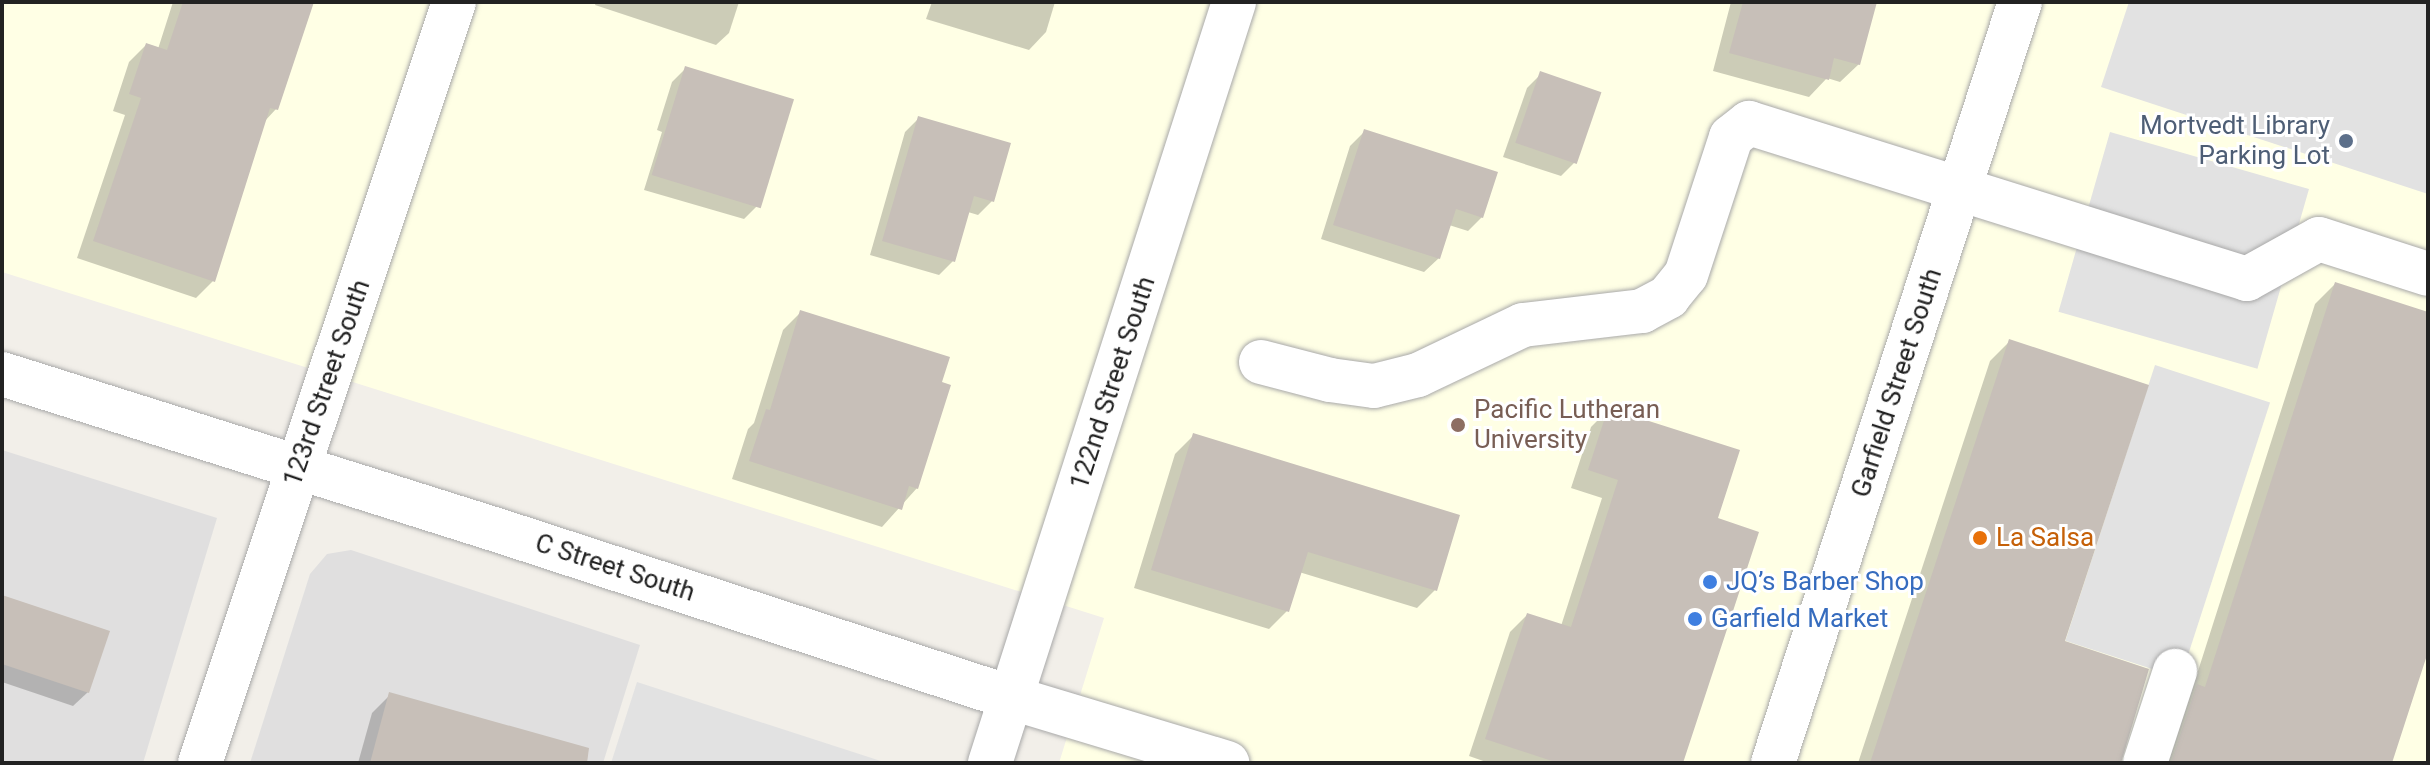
<!DOCTYPE html>
<html>
<head>
<meta charset="utf-8">
<style>
  body { margin:0 }
  #map { position:relative; width:2430px; height:765px; overflow:hidden; background:#f2efe9; font-family:Roboto,sans-serif }
  div>[style] { position:absolute }
  .residential>* { inset:0; background:#e0dfdf }
  .education>* { inset:0; background:#ffffe5 }
  .parking>* { inset:0; background:#e2e2e2; transform-origin:0 0 }
  .shadow>* { inset:0; background:#0003 }
  .building>* { inset:0; background:#c7bfb8; transform-origin:0 0 }
  .roads { filter:drop-shadow(0 0 2px #a9a9a9) drop-shadow(0 0 2px #a9a9a9) }
  .minor>* { height:44px; margin:-22px; padding:0 22px; transform-origin:22px; border-radius:22px; background:#fff }
  .dots>* { width:22px; height:22px; translate:-50% -50%; box-sizing:border-box; border:4px solid #fff; border-radius:50% }
  span { translate:-50% -50%; white-space:nowrap; text-align:center; line-height:1.15; -webkit-text-stroke:6px #fff; paint-order:stroke }
  .service-label { font-size:26px; color:#4e5e75 }
  .right { translate:-100% -50%; text-align:right }
  .street-label { font-size:26px; color:#222 }
  .education-label { font-size:26px; color:#785e54 }
  .left { translate:0 -50%; text-align:left }
  .food-label { font-size:26px; color:#c56008 }
  .shop-label { font-size:26px; color:#366cbe }
  .frame { position:absolute; inset:0; border:4px solid #222; pointer-events:none }
</style>
</head>
<body>
<div id="map">
  <div class="residential">
    <i style="clip-path:polygon(2px 450px,217px 518px,143px 763px,2px 763px)"></i>
    <i style="clip-path:polygon(351px 550px,640px 645px,603px 763px,250px 763px,310px 574px,327px 554px)"></i>
  </div>
  <div class="education">
    <i style="clip-path:polygon(2px 2px,2428px 2px,2428px 763px,1059px 763px,1104px 618px,2px 272px)"></i>
  </div>
  <div class="parking">
    <i style="clip-path:polygon(2129px 2px,2428px 2px,2428px 194px,2101px 87px)"></i>
    <i style="left:2110px;top:132px;width:207px;height:187px;rotate:16deg"></i>
    <i style="left:2155px;top:365px;width:121px;height:290px;rotate:18deg"></i>
    <i style="clip-path:polygon(637px 682px,887px 763px,611px 763px)"></i>
  </div>
  <div class="shadow">
    <i style="clip-path:polygon(173px 2px,304px 2px,276px 109px,264px 122px,213px 281px,196px 298px,77px 258px,125px 115px,113px 111px,129px 62px,146px 45px,158px 49px)"></i>
    <i style="clip-path:polygon(596px 2px,739px 2px,729px 33px,716px 45px,595px 5px)"></i>
    <i style="clip-path:polygon(932px 2px,1055px 2px,1046px 32px,1029px 50px,926px 19px)"></i>
    <i style="clip-path:polygon(1731px 2px,1875px 2px,1859px 64px,1840px 82px,1827px 78px,1809px 97px,1713px 71px)"></i>
    <i style="clip-path:polygon(686px 68px,758px 205px,744px 219px,644px 190px,662px 132px,657px 130px,672px 82px)"></i>
    <i style="clip-path:polygon(1541px 74px,1575px 162px,1561px 176px,1503px 157px,1527px 88px)"></i>
    <i style="clip-path:polygon(919px 118px,992px 201px,978px 215px,968px 212px,953px 261px,939px 275px,870px 255px,905px 132px)"></i>
    <i style="clip-path:polygon(1364px 132px,1482px 217px,1468px 231px,1449px 225px,1439px 258px,1424px 272px,1321px 239px,1350px 146px)"></i>
    <i style="clip-path:polygon(2335px 284px,2428px 314px,2428px 645px,2390px 763px,2159px 763px,2191px 693px,2315px 304px)"></i>
    <i style="clip-path:polygon(801px 312px,917px 488px,882px 527px,732px 479px,748px 429px,754px 423px,783px 330px)"></i>
    <i style="clip-path:polygon(2010px 341px,2063px 642px,2120px 763px,1858px 763px,1990px 361px)"></i>
    <i style="clip-path:polygon(1608px 410px,1716px 520px,1681px 763px,1489px 763px,1469px 756px,1510px 632px,1527px 615px,1561px 626px,1602px 498px,1571px 488px,1591px 427px)"></i>
    <i style="clip-path:polygon(1193px 436px,1435px 590px,1417px 608px,1299px 572px,1287px 611px,1269px 629px,1134px 588px,1175px 454px)"></i>
    <i style="clip-path:polygon(2px 603px,88px 692px,73px 706px,2px 682px)"></i>
    <i style="clip-path:polygon(390px 695px,551px 763px,358px 763px,372px 713px)"></i>
  </div>
  <div class="building">
    <i style="clip-path:polygon(183px 2px,314px 2px,278px 110px,270px 108px,215px 282px,93px 241px,141px 98px,129px 94px,146px 43px,167px 50px)"></i>
    <i style="clip-path:polygon(1743px 2px,1877px 2px,1860px 65px,1834px 58px,1829px 80px,1729px 53px)"></i>
    <i style="left:685px;top:66px;width:114px;height:114px;rotate:17deg"></i>
    <i style="left:1540px;top:71px;width:65px;height:76px;rotate:19deg"></i>
    <i style="clip-path:polygon(918px 116px,1011px 143px,994px 202px,974px 196px,955px 262px,882px 241px)"></i>
    <i style="clip-path:polygon(1364px 129px,1498px 172px,1483px 218px,1456px 209px,1440px 259px,1333px 225px)"></i>
    <i style="clip-path:polygon(2335px 282px,2428px 312px,2428px 652px,2392px 763px,2171px 763px,2197px 684px,2205px 687px)"></i>
    <i style="clip-path:polygon(800px 310px,950px 357px,942px 382px,951px 385px,918px 489px,909px 486px,902px 510px,749px 461px,766px 409px,770px 410px)"></i>
    <i style="clip-path:polygon(2009px 339px,2149px 385px,2065px 641px,2149px 669px,2121px 763px,1870px 763px)"></i>
    <i style="clip-path:polygon(1608px 408px,1740px 450px,1718px 518px,1759px 532px,1683px 763px,1558px 763px,1485px 739px,1527px 613px,1571px 627px,1618px 480px,1588px 470px)"></i>
    <i style="clip-path:polygon(1193px 433px,1460px 515px,1437px 591px,1308px 552px,1289px 612px,1151px 570px)"></i>
    <i style="clip-path:polygon(2px 595px,110px 631px,89px 693px,2px 664px)"></i>
    <i style="clip-path:polygon(389px 692px,589px 748px,587px 763px,370px 763px)"></i>
  </div>
  <div class="roads">
    <div class="minor">
      <i style="left:1261px;top:362px;width:71px;rotate:14.6deg"></i>
      <i style="left:1330px;top:380px;width:44px;rotate:7.8deg"></i>
      <i style="left:1374px;top:386px;width:45px;rotate:-14deg"></i>
      <i style="left:1418px;top:375px;width:116px;rotate:-25.5deg"></i>
      <i style="left:1523px;top:325px;width:120px;rotate:-6.7deg"></i>
      <i style="left:1642px;top:311px;width:30px;rotate:-28deg"></i>
      <i style="left:1668px;top:297px;width:28px;rotate:-51deg"></i>
      <i style="left:1686px;top:275px;width:145px;rotate:-71.9deg"></i>
      <i style="left:1731px;top:137px;width:23px;rotate:-38deg"></i>
      <i style="left:1749px;top:123px;width:522px;rotate:17.39deg"></i>
      <i style="left:2247px;top:279px;width:82px;rotate:-29.1deg"></i>
      <i style="left:2319px;top:239px;width:114px;rotate:17.8deg"></i>
      <i style="left:2px;top:374px;width:522px;rotate:17.5deg"></i>
      <i style="left:500px;top:531px;width:539px;rotate:18.06deg"></i>
      <i style="left:1012px;top:698px;width:225px;rotate:16.8deg"></i>
      <i style="left:200px;top:763px;width:802px;rotate:-71.54deg"></i>
      <i style="left:990px;top:763px;width:799px;rotate:-72.22deg"></i>
      <i style="left:1773px;top:763px;width:800px;rotate:-72.02deg"></i>
      <i style="left:2145px;top:763px;width:97px;rotate:-71.9deg"></i>
    </div>
  </div>
  <div class="dots">
    <i style="left:2346px;top:141px;background:#5c6f8a"></i>
    <i style="left:1458px;top:425px;background:#8d6e63"></i>
    <i style="left:1980px;top:538px;background:#e8710a"></i>
    <i style="left:1710px;top:582px;background:#3f7fe0"></i>
    <i style="left:1695px;top:619px;background:#3f7fe0"></i>
  </div>
  <div class="service-label">
    <span class="right" style="left:2330px;top:141px">Mortvedt Library<br>Parking Lot</span>
  </div>
  <div class="street-label">
    <span style="left:327px;top:383px;rotate:-71deg">123rd Street South</span>
    <span style="left:1113px;top:383px;rotate:-72deg">122nd Street South</span>
    <span style="left:1897px;top:383px;rotate:-72deg">Garfield Street South</span>
    <span style="left:615px;top:568px;rotate:18deg">C Street South</span>
  </div>
  <div class="education-label">
    <span class="left" style="left:1474px;top:425px">Pacific Lutheran<br>University</span>
  </div>
  <div class="food-label">
    <span class="left" style="left:1996px;top:538px">La Salsa</span>
  </div>
  <div class="shop-label">
    <span class="left" style="left:1726px;top:582px">JQ’s Barber Shop</span>
    <span class="left" style="left:1711px;top:619px">Garfield Market</span>
  </div>
  <div class="frame"></div>
</div>
</body>
</html>
